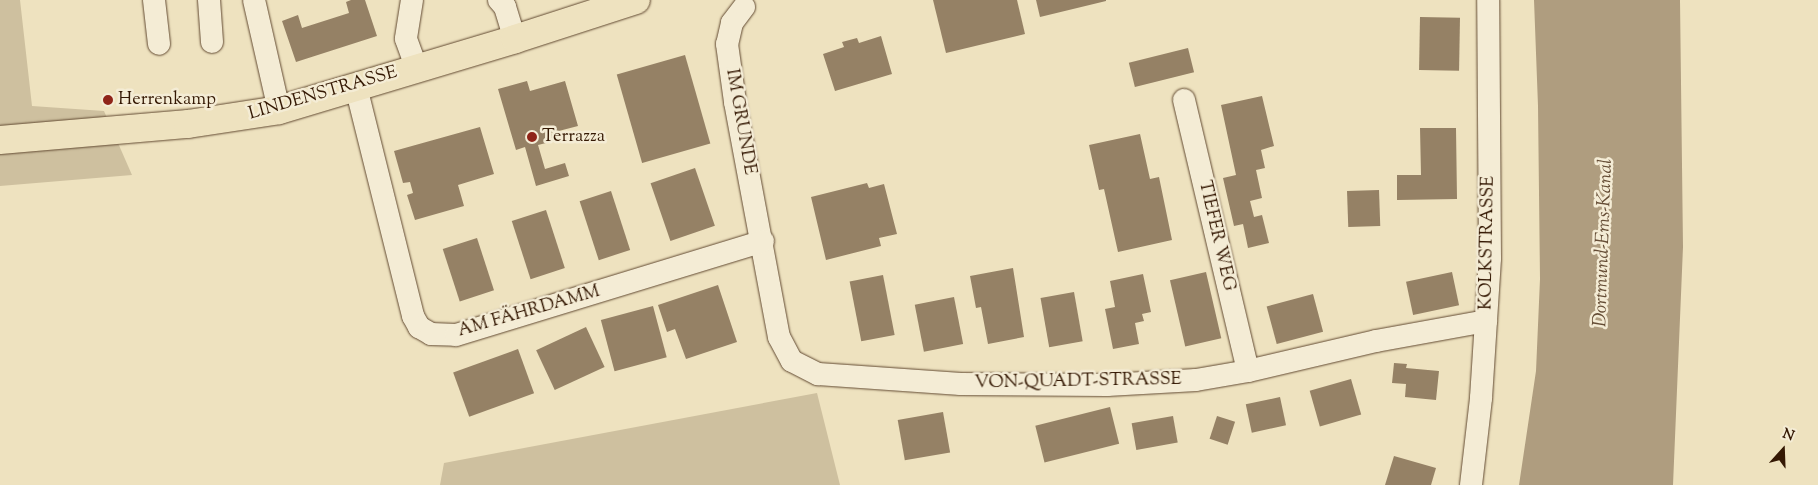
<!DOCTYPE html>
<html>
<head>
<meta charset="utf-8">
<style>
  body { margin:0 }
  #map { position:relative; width:1818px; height:485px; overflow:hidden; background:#eee2bf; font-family:"Sorts Mill Goudy",serif }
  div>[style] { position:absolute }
  .green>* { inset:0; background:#cec09f }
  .water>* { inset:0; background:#af9d7f }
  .building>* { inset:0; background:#958165; transform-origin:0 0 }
  .roads { filter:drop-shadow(0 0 1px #624a32) drop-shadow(0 0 1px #624a32) }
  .minor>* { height:22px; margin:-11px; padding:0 11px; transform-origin:11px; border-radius:11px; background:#f4ecd5 }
  .major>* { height:28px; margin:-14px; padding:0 14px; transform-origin:14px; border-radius:14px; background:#eee2bf }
  .dots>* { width:14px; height:14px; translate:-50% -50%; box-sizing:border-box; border:2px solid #f4ecd5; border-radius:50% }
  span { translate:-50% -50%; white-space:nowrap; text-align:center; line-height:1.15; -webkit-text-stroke:5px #f4ecd5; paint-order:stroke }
  .street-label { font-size:18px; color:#341803 }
  .poi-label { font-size:18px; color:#341803 }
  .left { translate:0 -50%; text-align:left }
  .water-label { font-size:19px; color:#654d35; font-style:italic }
  .north { position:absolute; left:1758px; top:425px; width:50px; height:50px; -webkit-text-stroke:4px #f4ecd5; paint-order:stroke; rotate:20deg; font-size:14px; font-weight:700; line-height:20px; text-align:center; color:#341803 }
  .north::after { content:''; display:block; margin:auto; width:18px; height:22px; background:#341803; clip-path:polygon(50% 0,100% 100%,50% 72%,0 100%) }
</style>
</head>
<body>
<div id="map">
  <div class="green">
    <i style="clip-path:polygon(0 0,20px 0,32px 106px,104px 111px,132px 175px,0 186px)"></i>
    <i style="clip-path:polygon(817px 393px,840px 485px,440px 485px,444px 463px)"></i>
  </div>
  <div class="water">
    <i style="clip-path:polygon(1534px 0,1680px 0,1683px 247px,1673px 485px,1519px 485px,1536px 371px,1540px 279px,1538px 106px)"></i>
  </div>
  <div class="building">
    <i style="clip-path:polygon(351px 0,365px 0,377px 36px,296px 62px,282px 21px,298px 15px,302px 28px,349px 13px,346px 2px)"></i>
    <i style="clip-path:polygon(933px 0,1017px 0,1025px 34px,946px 53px)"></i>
    <i style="clip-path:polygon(1036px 0,1106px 0,1106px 1px,1040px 17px)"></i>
    <i style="left:1420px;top:17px;width:40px;height:53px;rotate:1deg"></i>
    <i style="clip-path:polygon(881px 36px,892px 74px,835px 91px,823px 54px,844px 47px,842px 42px,857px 38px,859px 43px)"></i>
    <i style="left:1188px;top:48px;width:25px;height:61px;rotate:76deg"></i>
    <i style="left:685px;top:55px;width:92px;height:71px;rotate:74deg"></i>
    <i style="clip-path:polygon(527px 81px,530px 91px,565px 81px,578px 126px,551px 133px,554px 141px,538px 145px,545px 169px,565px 163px,569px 176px,536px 186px,525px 147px,516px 150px,498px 89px)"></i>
    <i style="clip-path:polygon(1262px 96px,1274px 146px,1261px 150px,1265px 168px,1256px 170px,1262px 198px,1250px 201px,1254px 217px,1262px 215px,1269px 243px,1248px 248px,1243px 224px,1234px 226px,1223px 178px,1236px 175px,1221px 105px)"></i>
    <i style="clip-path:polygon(480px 127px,494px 174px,458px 185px,464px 206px,415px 220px,407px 195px,413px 193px,410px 182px,403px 183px,394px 151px)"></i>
    <i style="clip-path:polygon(1420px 128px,1456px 128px,1457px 199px,1397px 200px,1397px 175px,1421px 175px)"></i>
    <i style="clip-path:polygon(1140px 134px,1150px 179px,1159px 177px,1172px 240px,1118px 252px,1104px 189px,1099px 190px,1089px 145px)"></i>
    <i style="left:695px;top:168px;width:61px;height:47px;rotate:71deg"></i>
    <i style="clip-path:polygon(867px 183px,869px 188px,884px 184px,897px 234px,879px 238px,881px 246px,826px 260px,811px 197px)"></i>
    <i style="left:1379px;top:190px;width:36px;height:32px;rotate:88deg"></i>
    <i style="left:611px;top:191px;width:62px;height:33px;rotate:72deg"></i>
    <i style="left:546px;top:210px;width:61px;height:36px;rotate:72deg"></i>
    <i style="left:477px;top:238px;width:55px;height:36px;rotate:72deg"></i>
    <i style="clip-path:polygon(1013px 268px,1024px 337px,988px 344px,981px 307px,976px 308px,970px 276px)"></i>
    <i style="left:1206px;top:272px;width:68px;height:37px;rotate:77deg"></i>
    <i style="left:1452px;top:272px;width:34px;height:47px;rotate:78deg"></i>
    <i style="clip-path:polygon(1143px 274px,1151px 312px,1142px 314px,1144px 321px,1135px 323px,1139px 344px,1113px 349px,1105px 309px,1115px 307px,1110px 281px)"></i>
    <i style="left:883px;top:275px;width:61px;height:34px;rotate:79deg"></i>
    <i style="clip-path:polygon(718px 285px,737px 342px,686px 359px,675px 329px,667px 332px,658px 305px)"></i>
    <i style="left:1074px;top:292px;width:50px;height:34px;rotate:80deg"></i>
    <i style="left:1313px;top:294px;width:39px;height:48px;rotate:75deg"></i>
    <i style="left:954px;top:297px;width:48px;height:40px;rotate:79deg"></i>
    <i style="left:653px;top:306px;width:53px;height:54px;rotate:75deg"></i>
    <i style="left:586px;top:327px;width:44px;height:55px;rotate:65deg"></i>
    <i style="left:518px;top:349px;width:47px;height:69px;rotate:70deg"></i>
    <i style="clip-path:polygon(1394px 363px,1407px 364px,1406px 368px,1439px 371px,1436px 400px,1405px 397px,1406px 384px,1392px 383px)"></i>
    <i style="left:1351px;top:379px;width:37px;height:43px;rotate:74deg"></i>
    <i style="left:1280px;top:397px;width:29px;height:35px;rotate:78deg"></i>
    <i style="left:1110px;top:407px;width:38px;height:77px;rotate:76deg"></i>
    <i style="left:943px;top:412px;width:41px;height:46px;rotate:80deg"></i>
    <i style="left:1173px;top:416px;width:27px;height:42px;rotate:80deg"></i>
    <i style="left:1217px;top:416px;width:19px;height:24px;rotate:18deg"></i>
    <i style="clip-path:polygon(1394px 456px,1436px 468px,1431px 485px,1385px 485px)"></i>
  </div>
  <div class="roads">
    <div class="minor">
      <i style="left:154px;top:0;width:44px;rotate:83.5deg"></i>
      <i style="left:209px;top:0;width:42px;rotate:85.9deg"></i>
      <i style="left:254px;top:0;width:113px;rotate:77.2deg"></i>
      <i style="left:412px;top:0;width:39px;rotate:99deg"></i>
      <i style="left:406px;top:39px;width:30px;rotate:70deg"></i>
      <i style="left:499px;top:0;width:9px;rotate:49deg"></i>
      <i style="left:505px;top:7px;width:34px;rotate:73deg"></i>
      <i style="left:744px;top:7px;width:20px;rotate:127deg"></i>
      <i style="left:732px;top:23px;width:22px;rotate:103deg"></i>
      <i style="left:727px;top:44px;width:59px;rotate:82.1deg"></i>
      <i style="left:735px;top:102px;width:239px;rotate:79.4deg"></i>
      <i style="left:779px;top:337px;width:27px;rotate:62deg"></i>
      <i style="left:792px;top:361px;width:29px;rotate:27deg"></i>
      <i style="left:818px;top:374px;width:143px;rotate:4deg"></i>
      <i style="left:961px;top:384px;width:146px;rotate:0.4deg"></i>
      <i style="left:1107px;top:385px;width:89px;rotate:-3.2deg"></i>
      <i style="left:1196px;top:380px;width:53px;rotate:-9.8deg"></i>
      <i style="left:1248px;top:371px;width:131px;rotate:-13.2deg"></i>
      <i style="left:1376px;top:341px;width:112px;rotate:-10.3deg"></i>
      <i style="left:356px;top:87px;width:236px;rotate:76deg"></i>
      <i style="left:413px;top:316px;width:13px;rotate:61deg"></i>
      <i style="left:419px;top:327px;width:14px;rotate:30deg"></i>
      <i style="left:431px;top:334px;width:25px;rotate:2deg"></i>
      <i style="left:456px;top:335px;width:321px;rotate:-17deg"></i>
      <i style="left:1184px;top:100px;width:278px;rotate:76.7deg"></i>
      <i style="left:1471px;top:485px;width:88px;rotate:-83.4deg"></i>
      <i style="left:1481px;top:398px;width:140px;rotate:-86.3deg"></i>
      <i style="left:1490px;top:258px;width:258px;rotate:-90.4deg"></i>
    </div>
    <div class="major">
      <i style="left:0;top:140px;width:189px;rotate:-4.9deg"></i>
      <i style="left:188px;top:124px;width:92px;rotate:-8.7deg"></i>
      <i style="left:279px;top:110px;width:246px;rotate:-16.7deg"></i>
      <i style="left:515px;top:39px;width:127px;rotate:-17.9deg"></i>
    </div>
  </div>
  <div class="dots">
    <i style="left:108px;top:100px;background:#8f2418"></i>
    <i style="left:532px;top:137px;background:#8f2418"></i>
  </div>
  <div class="street-label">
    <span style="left:323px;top:94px;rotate:-16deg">LINDENSTRASSE</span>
    <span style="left:740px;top:122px;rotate:80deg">IM GRUNDE</span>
    <span style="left:1216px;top:236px;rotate:77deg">TIEFER WEG</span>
    <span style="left:1488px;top:243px;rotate:-89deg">KOLKSTRASSE</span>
    <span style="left:529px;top:312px;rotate:-16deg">AM FÄHRDAMM</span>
    <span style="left:1078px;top:382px;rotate:-1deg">VON-QUADT-STRASSE</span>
  </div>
  <div class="poi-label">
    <span class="left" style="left:118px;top:100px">Herrenkamp</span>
    <span class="left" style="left:542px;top:137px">Terrazza</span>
  </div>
  <div class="water-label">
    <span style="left:1604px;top:243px;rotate:-88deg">Dortmund-Ems-Kanal</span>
  </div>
  <div class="north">N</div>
</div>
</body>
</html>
